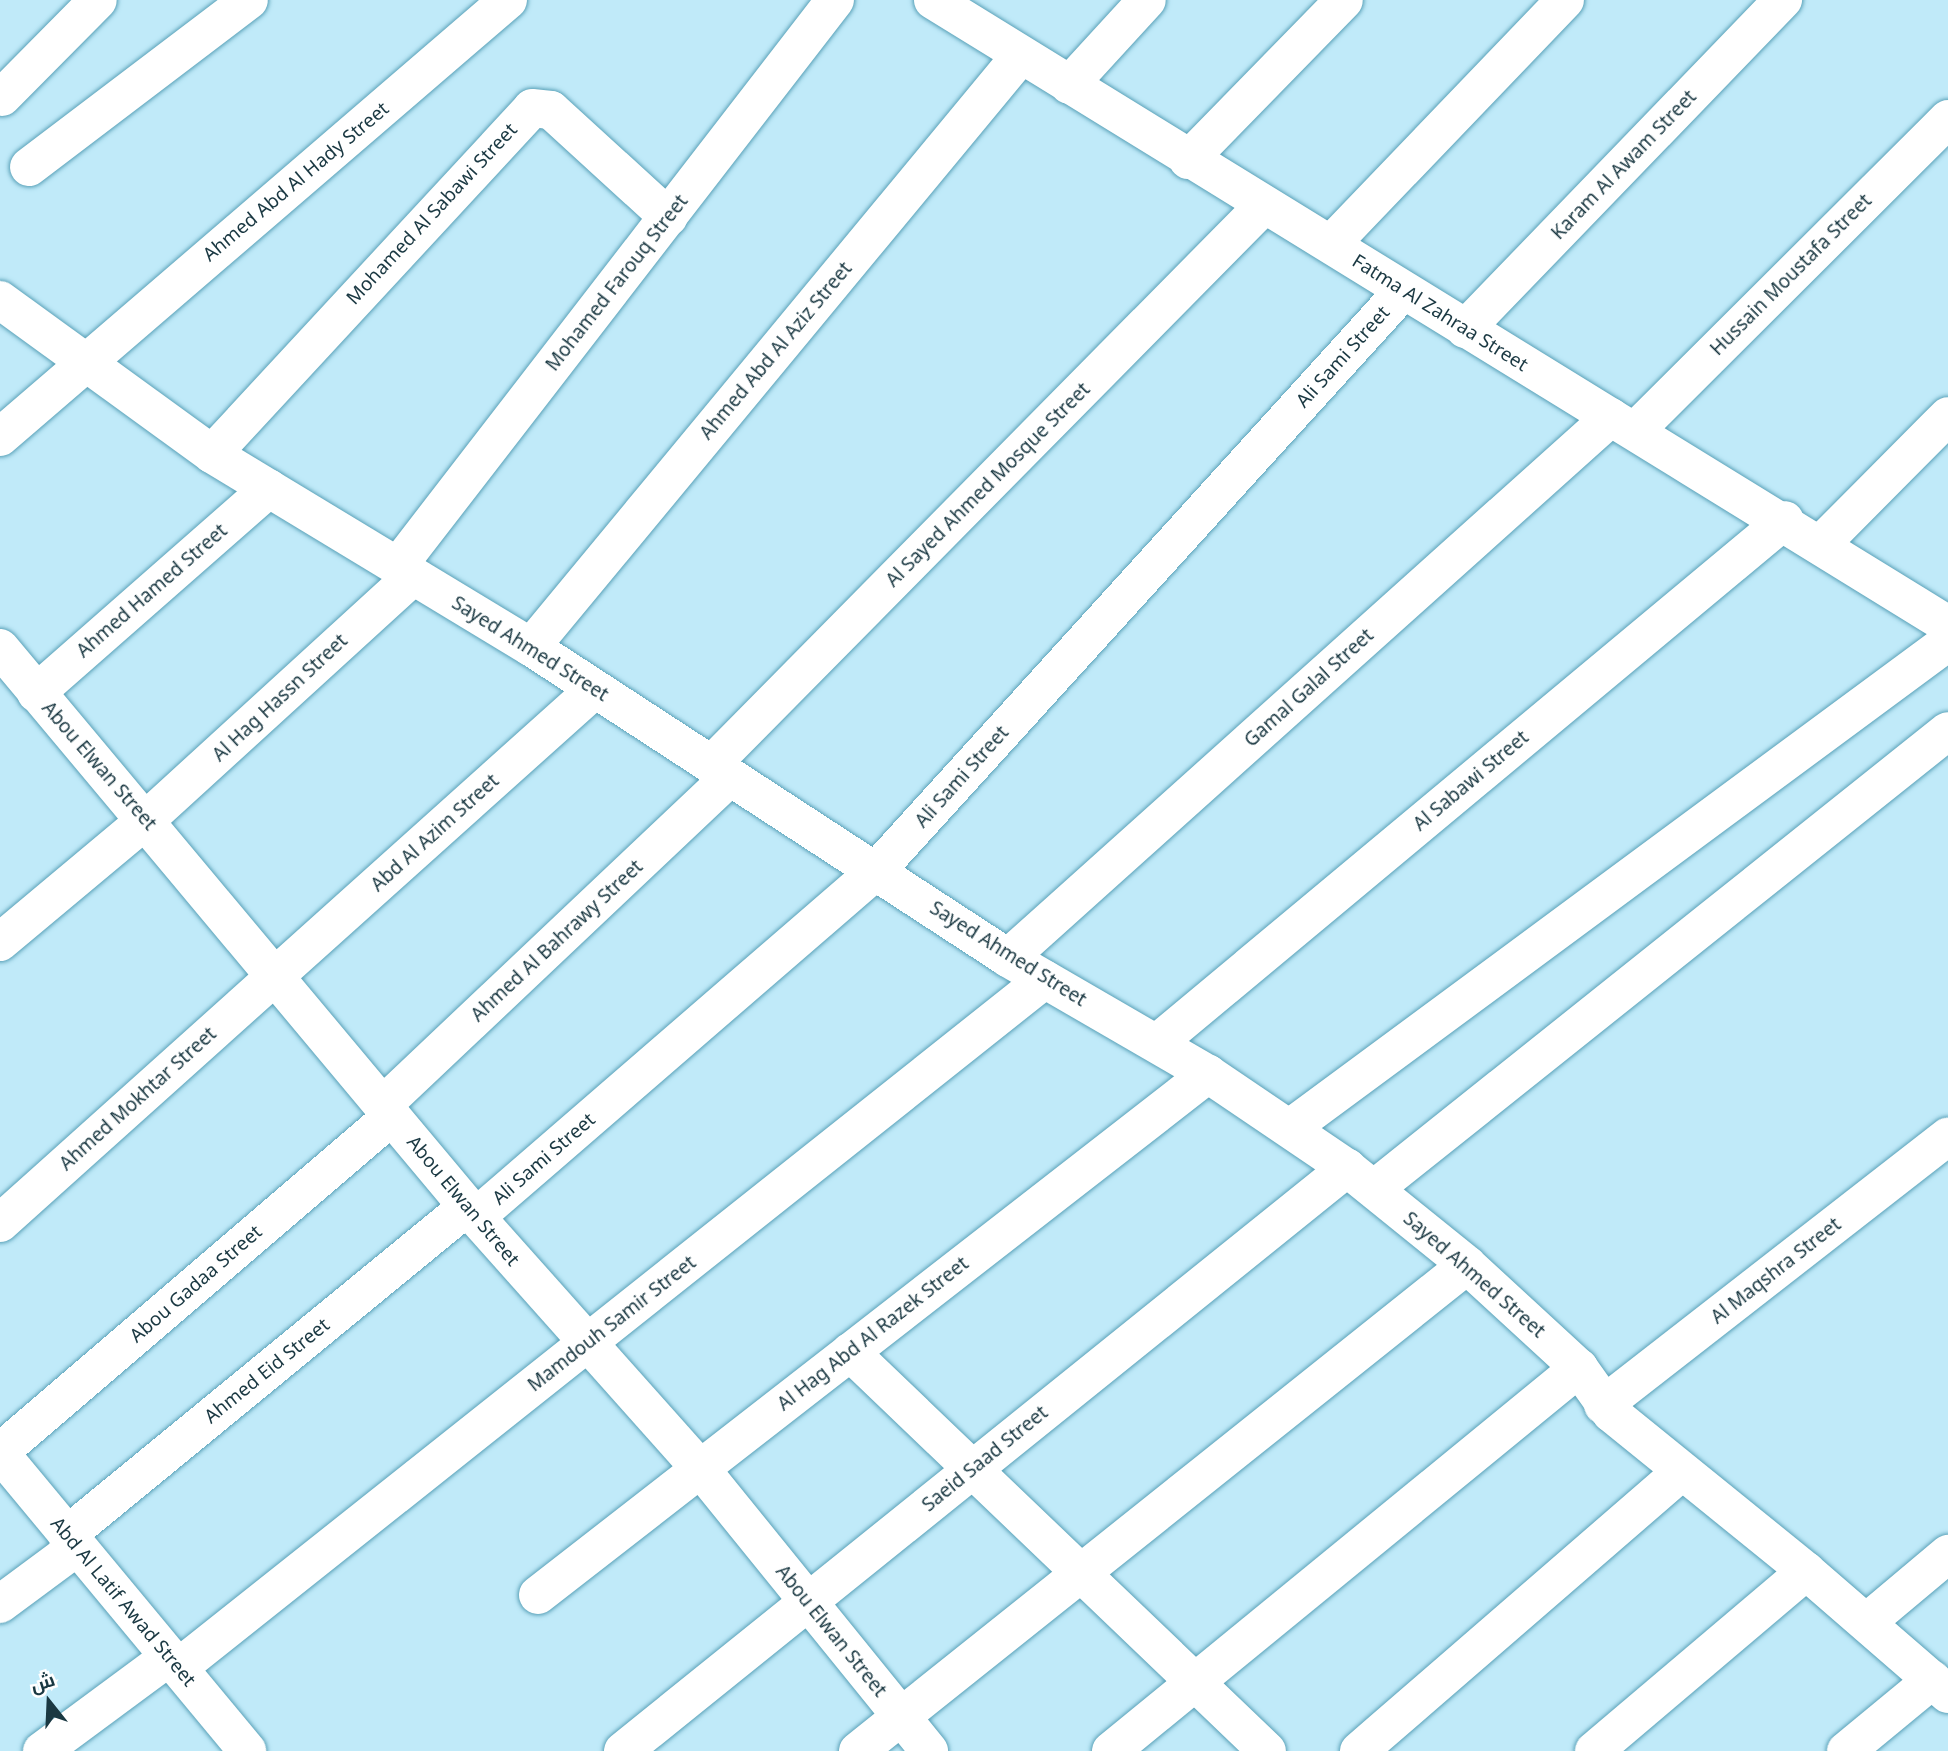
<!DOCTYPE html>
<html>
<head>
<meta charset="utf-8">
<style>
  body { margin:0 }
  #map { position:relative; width:1948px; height:1751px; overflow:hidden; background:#c0eaf9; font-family:"Noto Sans",Cairo,sans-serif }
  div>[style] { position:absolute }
  .roads { filter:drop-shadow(0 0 2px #59a1b8) drop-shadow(0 0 2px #59a1b8) }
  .street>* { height:38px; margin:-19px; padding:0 19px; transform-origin:19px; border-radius:19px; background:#fff }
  span { translate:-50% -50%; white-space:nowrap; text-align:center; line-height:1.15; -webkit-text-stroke:5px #fff; paint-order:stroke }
  .street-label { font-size:19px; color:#1a3842 }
  .north { position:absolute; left:14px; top:1667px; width:70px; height:70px; -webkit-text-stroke:5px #fff; paint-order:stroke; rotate:342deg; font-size:19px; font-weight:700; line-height:28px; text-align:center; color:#1a3842 }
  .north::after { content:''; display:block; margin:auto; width:24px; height:32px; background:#1a3842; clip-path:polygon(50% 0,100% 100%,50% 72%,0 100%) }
</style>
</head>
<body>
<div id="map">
  <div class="roads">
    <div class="street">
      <i style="left:933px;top:0;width:1192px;rotate:31.62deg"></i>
      <i style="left:1069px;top:85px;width:115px;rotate:-47.5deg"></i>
      <i style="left:2px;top:97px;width:136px;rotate:-45.3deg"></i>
      <i style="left:1188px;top:160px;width:223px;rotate:-45.7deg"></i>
      <i style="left:29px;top:167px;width:276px;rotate:-37.2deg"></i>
      <i style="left:1331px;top:244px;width:338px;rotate:-46.2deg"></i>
      <i style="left:0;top:300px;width:262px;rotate:36deg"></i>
      <i style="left:212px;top:454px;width:373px;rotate:31.2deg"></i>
      <i style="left:531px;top:647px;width:569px;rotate:33.1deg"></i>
      <i style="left:1008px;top:958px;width:231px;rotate:30.1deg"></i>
      <i style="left:1208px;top:1074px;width:168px;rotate:34.1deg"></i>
      <i style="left:1347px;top:1168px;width:154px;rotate:38.9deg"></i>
      <i style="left:1467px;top:1265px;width:152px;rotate:42.6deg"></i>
      <i style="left:1579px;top:1368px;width:55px;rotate:54.6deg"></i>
      <i style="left:1611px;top:1413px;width:251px;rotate:39deg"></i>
      <i style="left:1806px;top:1571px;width:188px;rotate:40.9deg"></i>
      <i style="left:1465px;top:329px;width:458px;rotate:-46deg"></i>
      <i style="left:1635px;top:431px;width:442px;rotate:-44.9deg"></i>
      <i style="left:0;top:437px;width:670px;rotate:-40.7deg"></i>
      <i style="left:212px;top:454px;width:471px;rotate:-47.2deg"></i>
      <i style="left:532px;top:108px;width:19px;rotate:6deg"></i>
      <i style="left:551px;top:110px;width:159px;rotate:42.4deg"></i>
      <i style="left:1821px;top:544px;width:180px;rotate:-45.2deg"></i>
      <i style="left:398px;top:566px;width:715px;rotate:-52.33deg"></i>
      <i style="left:531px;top:647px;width:768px;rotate:-50.39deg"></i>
      <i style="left:0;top:648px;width:742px;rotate:50.09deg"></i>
      <i style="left:476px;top:1217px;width:336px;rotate:48.3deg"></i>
      <i style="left:700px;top:1468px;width:364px;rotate:51deg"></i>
      <i style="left:36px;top:693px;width:310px;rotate:-41.3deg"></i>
      <i style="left:712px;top:764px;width:786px;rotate:-45.36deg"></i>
      <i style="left:0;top:942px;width:190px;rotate:-39.9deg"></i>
      <i style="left:146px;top:820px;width:362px;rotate:-42.4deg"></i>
      <i style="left:1008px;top:958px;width:810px;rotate:-41.9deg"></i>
      <i style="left:1157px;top:1043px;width:817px;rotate:-39.79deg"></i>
      <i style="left:383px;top:1105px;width:477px;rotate:-43.4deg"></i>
      <i style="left:1290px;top:1128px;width:818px;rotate:-36.45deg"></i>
      <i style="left:1374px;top:1189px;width:734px;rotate:-38.59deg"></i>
      <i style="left:476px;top:1217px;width:529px;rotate:-40.86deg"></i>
      <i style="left:876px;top:871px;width:784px;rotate:-47.74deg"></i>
      <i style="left:0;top:1223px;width:799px;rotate:-41.91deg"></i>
      <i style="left:850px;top:1352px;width:577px;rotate:43.74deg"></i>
      <i style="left:1603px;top:1405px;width:437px;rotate:-37.9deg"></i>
      <i style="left:0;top:1452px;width:516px;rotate:-40.6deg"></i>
      <i style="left:0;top:1453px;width:387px;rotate:50.3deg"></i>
      <i style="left:67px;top:1535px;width:517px;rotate:-39.35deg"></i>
      <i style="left:538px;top:1595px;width:849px;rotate:-37.87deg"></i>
      <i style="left:0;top:1604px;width:96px;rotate:-36.5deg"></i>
      <i style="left:1867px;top:1622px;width:106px;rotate:-40deg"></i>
      <i style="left:178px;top:1668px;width:1107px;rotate:-38.47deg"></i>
      <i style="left:42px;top:1751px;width:158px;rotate:-36.5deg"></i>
      <i style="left:623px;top:1751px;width:930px;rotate:-38.84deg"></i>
      <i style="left:858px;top:1751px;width:779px;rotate:-38.59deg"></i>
      <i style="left:1111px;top:1751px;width:605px;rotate:-39.3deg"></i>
      <i style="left:1359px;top:1751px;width:427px;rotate:-40.9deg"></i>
      <i style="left:1594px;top:1751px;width:278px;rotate:-40.3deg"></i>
      <i style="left:1846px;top:1751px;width:112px;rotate:-39.5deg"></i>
    </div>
  </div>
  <div class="street-label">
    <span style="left:1624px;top:165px;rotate:-46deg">Karam Al Awam Street</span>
    <span style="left:296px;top:182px;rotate:-40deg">Ahmed Abd Al Hady Street</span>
    <span style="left:432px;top:214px;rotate:-47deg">Mohamed Al Sabawi Street</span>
    <span style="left:1791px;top:275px;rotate:-45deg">Hussain Moustafa Street</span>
    <span style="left:617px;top:283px;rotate:-52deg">Mohamed Farouq Street</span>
    <span style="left:1440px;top:313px;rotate:32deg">Fatma Al Zahraa Street</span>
    <span style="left:776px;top:351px;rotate:-50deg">Ahmed Abd Al Aziz Street</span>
    <span style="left:1343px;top:357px;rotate:-48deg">Ali Sami Street</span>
    <span style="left:988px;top:485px;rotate:-45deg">Al Sayed Ahmed Mosque Street</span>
    <span style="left:152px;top:591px;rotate:-41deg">Ahmed Hamed Street</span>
    <span style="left:530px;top:649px;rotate:32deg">Sayed Ahmed Street</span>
    <span style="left:1309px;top:688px;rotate:-42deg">Gamal Galal Street</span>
    <span style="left:280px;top:698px;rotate:-43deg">Al Hag Hassn Street</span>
    <span style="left:99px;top:766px;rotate:49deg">Abou Elwan Street</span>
    <span style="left:962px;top:777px;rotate:-48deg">Ali Sami Street</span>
    <span style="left:1471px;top:781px;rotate:-40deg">Al Sabawi Street</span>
    <span style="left:435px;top:833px;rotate:-42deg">Abd Al Azim Street</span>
    <span style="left:557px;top:941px;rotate:-43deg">Ahmed Al Bahrawy Street</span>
    <span style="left:1008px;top:954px;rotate:32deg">Sayed Ahmed Street</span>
    <span style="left:138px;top:1099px;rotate:-42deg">Ahmed Mokhtar Street</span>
    <span style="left:544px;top:1159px;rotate:-41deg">Ali Sami Street</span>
    <span style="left:463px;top:1201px;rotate:50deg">Abou Elwan Street</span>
    <span style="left:1776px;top:1271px;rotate:-38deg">Al Maqshra Street</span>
    <span style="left:1474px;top:1275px;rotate:41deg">Sayed Ahmed Street</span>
    <span style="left:196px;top:1284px;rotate:-41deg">Abou Gadaa Street</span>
    <span style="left:612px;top:1324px;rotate:-38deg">Mamdouh Samir Street</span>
    <span style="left:873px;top:1334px;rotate:-38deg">Al Hag Abd Al Razek Street</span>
    <span style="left:267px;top:1371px;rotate:-39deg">Ahmed Eid Street</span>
    <span style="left:985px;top:1459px;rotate:-39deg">Saeid Saad Street</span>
    <span style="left:123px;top:1602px;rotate:50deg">Abd Al Latif Awad Street</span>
    <span style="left:831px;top:1631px;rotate:51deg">Abou Elwan Street</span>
  </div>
  <div class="north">ش</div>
</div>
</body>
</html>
